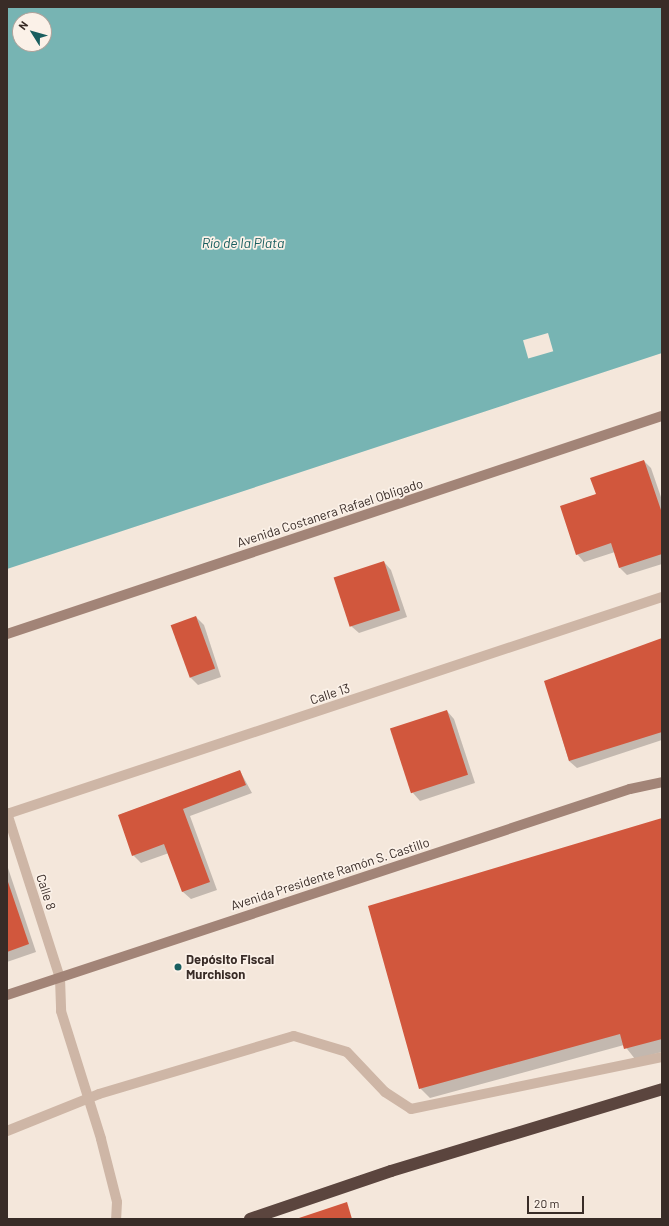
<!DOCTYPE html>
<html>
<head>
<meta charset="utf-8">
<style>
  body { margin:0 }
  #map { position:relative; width:669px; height:1226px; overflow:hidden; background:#f4e7db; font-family:Barlow,sans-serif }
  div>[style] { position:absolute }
  .water>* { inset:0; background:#77b4b3 }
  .pier>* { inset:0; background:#f4e7db; transform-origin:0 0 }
  .shadow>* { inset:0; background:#0003 }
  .building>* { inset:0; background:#d1573d; transform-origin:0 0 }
  .lane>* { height:10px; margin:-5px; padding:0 5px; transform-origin:5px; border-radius:5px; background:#ceb6a6 }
  .street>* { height:10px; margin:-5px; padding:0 5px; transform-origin:5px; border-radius:5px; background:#ceb6a6 }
  .secondary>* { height:10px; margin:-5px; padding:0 5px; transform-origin:5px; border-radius:5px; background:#a28477 }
  .highway>* { height:12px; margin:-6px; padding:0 6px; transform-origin:6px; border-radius:6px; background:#5b453e }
  .dots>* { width:11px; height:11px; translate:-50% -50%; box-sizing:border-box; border:2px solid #fbf1e8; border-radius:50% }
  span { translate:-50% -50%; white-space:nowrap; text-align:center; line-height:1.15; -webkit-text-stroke:3.5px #fbf1e8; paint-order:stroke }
  .street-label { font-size:13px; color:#392c27 }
  .poi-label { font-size:13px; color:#392c27; font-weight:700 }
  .left { translate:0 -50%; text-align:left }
  .water-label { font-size:14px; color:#195e5f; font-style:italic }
  .frame { position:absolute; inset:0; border:8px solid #392c27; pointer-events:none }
  .north { position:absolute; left:12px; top:12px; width:40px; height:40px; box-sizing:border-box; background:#fbf1e8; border:1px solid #ada29b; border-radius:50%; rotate:307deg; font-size:11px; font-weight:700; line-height:16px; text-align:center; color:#392c27 }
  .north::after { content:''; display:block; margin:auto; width:14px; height:18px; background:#195e5f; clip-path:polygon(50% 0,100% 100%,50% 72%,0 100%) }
  .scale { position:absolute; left:527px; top:1196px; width:57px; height:18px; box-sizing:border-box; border:2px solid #392c27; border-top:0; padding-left:5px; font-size:12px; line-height:14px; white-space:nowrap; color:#392c27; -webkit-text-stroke:3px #fbf1e8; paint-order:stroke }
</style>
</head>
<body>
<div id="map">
  <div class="water">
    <i style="clip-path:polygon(evenodd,7px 7px,662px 7px,662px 353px,7px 569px,7px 7px,20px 20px,44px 20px,44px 44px,20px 44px,20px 20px)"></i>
  </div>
  <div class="pier">
    <i style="left:548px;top:333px;width:19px;height:26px;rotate:74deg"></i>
  </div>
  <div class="shadow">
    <i style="clip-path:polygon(644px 461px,651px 468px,662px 500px,662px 564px,627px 575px,620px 568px,615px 552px,584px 562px,577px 554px,597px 495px)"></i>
    <i style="clip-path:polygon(384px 562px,391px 570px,407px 617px,359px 633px,351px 626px,336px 578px)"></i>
    <i style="clip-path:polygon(196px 617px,204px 625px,221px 677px,198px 685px,190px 677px)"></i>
    <i style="clip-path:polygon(662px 639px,662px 740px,577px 768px,569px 761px,545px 681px)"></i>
    <i style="clip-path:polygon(447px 711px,454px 719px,475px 783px,420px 801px,413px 793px)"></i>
    <i style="clip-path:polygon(240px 771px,252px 793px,190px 816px,217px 890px,191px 899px,183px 892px,169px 853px,141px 863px,133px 855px,119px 815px)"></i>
    <i style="clip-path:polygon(662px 819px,662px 1052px,635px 1059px,624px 1045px,430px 1098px,420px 1088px,369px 907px)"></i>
    <i style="clip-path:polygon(7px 865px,36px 952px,7px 962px)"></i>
  </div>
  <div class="building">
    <i style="clip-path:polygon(644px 460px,662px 513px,662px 554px,619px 568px,611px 543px,576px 555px,560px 506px,596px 494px,590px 478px)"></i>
    <i style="left:384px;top:561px;width:52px;height:53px;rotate:72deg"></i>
    <i style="left:196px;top:616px;width:56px;height:27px;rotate:70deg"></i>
    <i style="clip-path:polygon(662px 638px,662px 732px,569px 761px,544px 681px)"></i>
    <i style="left:447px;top:710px;width:68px;height:60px;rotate:72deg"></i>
    <i style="clip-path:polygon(240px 770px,246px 785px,183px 809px,210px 882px,182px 892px,164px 844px,132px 856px,118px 815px)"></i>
    <i style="clip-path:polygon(662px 818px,662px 1039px,624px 1049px,620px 1034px,419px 1089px,368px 906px)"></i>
    <i style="clip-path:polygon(7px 879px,29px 944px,7px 952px)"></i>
    <i style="clip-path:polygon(347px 1202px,352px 1219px,296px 1219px)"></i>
  </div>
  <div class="lane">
    <i style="left:60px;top:978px;width:33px;rotate:88deg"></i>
    <i style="left:61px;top:1011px;width:134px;rotate:72.6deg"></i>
    <i style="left:101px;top:1139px;width:65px;rotate:75.7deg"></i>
    <i style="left:117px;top:1202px;width:17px;rotate:93deg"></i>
    <i style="left:7px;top:1131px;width:99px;rotate:-21.9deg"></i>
    <i style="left:99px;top:1094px;width:203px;rotate:-16.6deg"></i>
    <i style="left:294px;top:1036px;width:55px;rotate:16.8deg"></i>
    <i style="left:347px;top:1052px;width:55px;rotate:46.5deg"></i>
    <i style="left:385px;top:1092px;width:31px;rotate:33deg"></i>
    <i style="left:411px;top:1109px;width:256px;rotate:-11.7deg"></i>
  </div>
  <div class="street">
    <i style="left:7px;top:813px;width:173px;rotate:72.2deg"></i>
    <i style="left:7px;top:814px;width:690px;rotate:-18.33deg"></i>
  </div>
  <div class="secondary">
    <i style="left:7px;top:634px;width:690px;rotate:-18.41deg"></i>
    <i style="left:7px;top:995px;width:656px;rotate:-18.3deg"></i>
    <i style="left:630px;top:789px;width:33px;rotate:-12deg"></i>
  </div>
  <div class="highway">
    <i style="left:250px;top:1219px;width:149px;rotate:-18.8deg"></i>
    <i style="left:391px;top:1171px;width:283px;rotate:-16.8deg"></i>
  </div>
  <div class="dots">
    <i style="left:178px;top:967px;background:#195e5f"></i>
  </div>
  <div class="street-label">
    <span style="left:330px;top:513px;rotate:-18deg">Avenida Costanera Rafael Obligado</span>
    <span style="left:330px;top:694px;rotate:-18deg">Calle 13</span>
    <span style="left:330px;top:874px;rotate:-18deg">Avenida Presidente Ramón S. Castillo</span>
    <span style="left:46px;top:892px;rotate:72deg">Calle 8</span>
  </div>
  <div class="poi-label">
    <span class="left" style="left:186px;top:967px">Depósito Fiscal<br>Murchison</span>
  </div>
  <div class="water-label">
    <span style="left:243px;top:243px">Río de la Plata</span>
  </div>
  <div class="frame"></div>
  <div class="north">N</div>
  <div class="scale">20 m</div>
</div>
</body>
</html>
